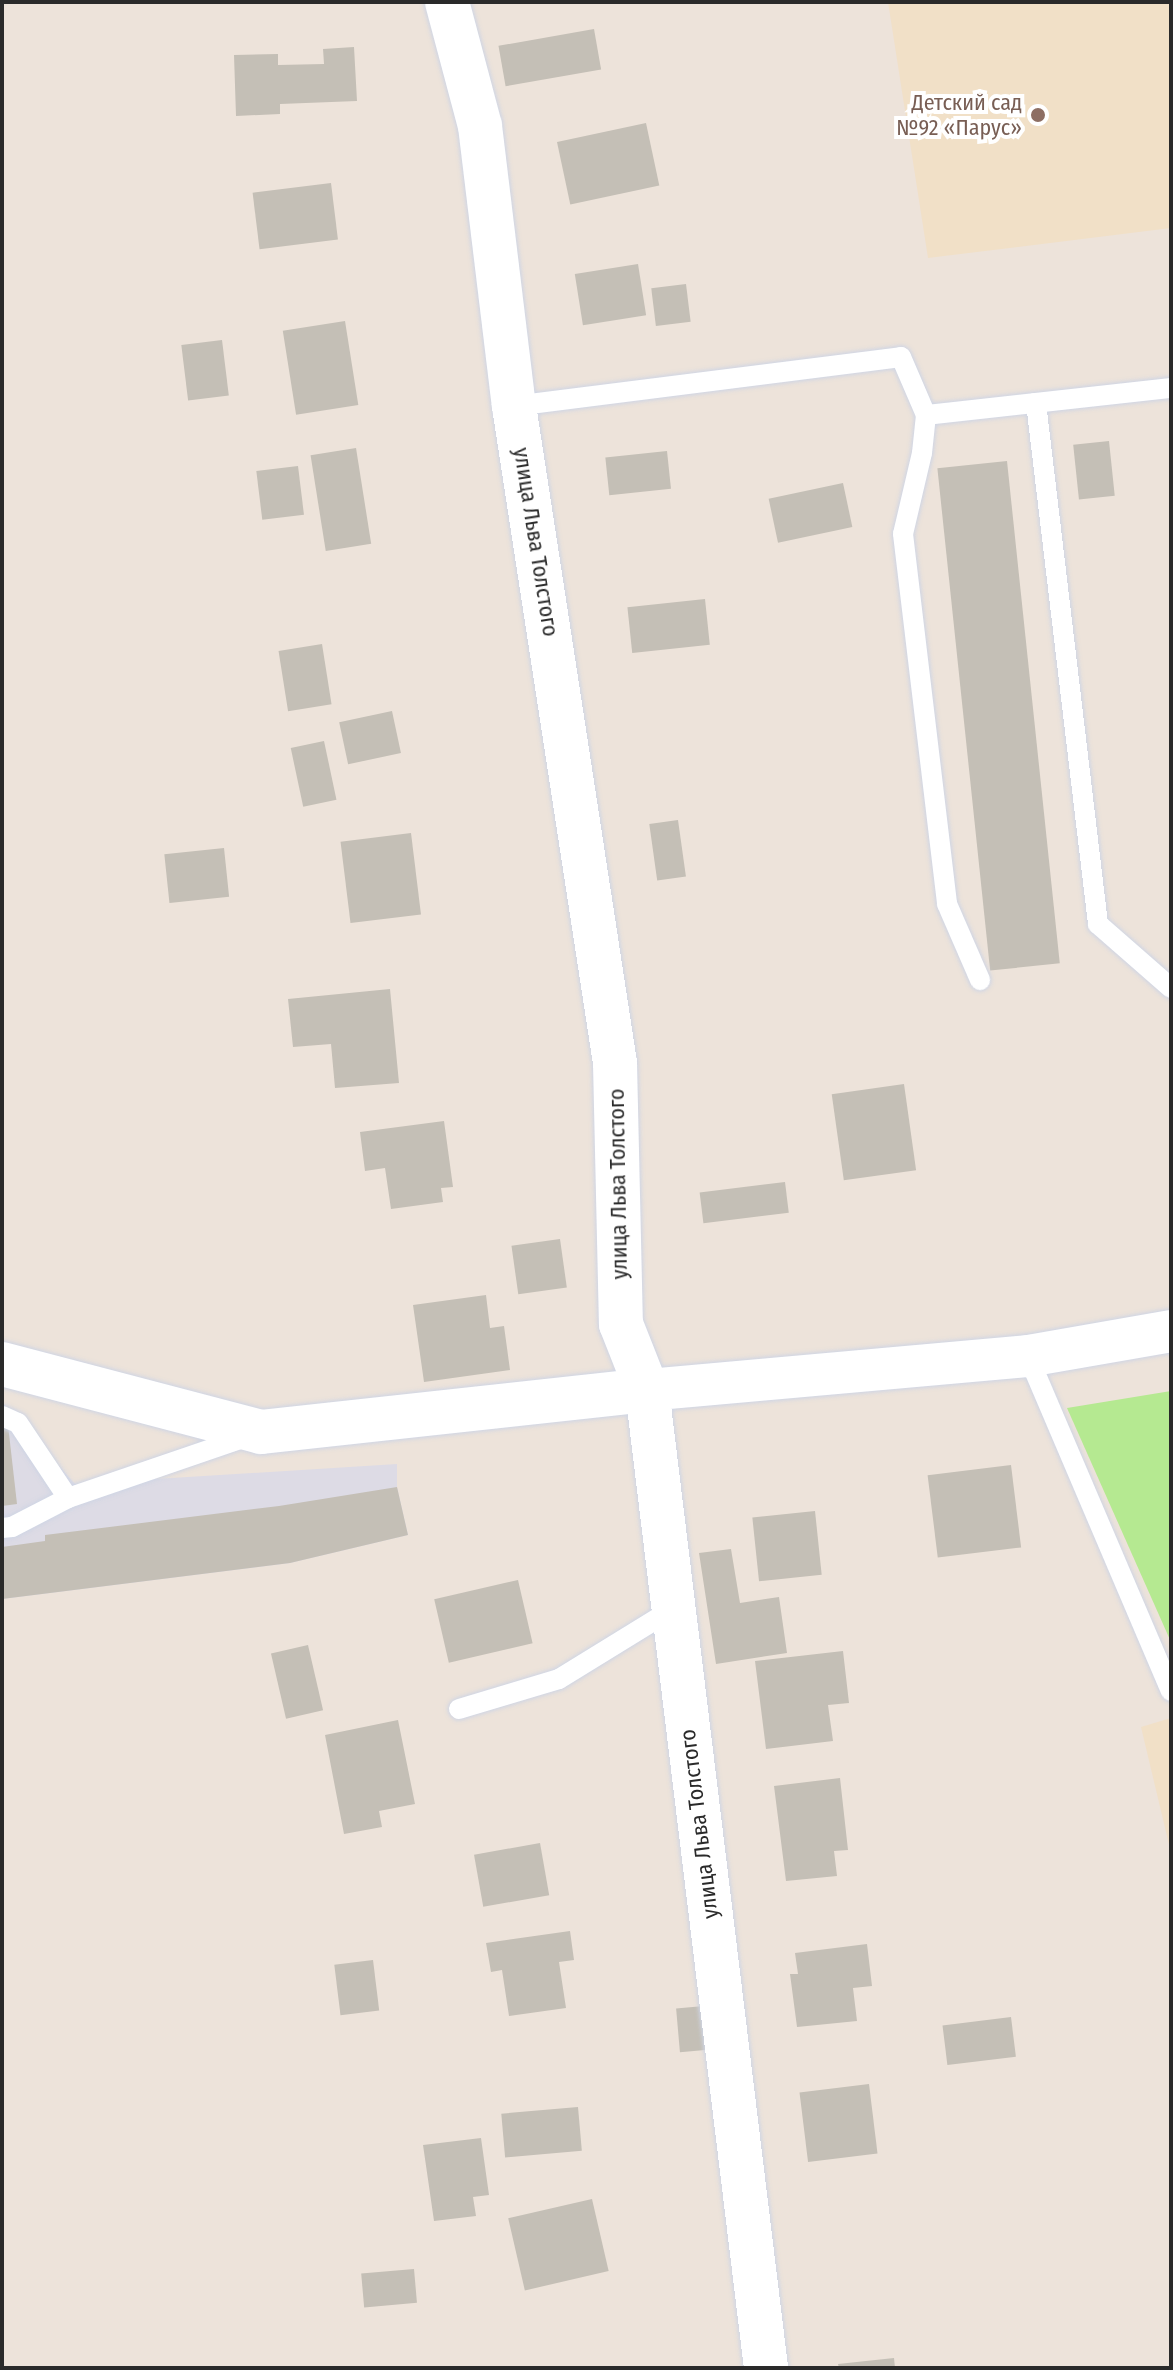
<!DOCTYPE html>
<html>
<head>
<meta charset="utf-8">
<style>
  body { margin:0 }
  #map { position:relative; width:1173px; height:2370px; overflow:hidden; background:#ede3da; font-family:"Fira Sans Condensed",sans-serif }
  div>[style] { position:absolute }
  .industrial>* { inset:0; background:#dddbe5 }
  .education>* { inset:0; background:#f1e0c7 }
  .green>* { inset:0; background:#b5e991 }
  .building>* { inset:0; background:#c4bfb6; transform-origin:0 0 }
  .roads { filter:drop-shadow(0 0 2px #cfd5e4) drop-shadow(0 0 2px #cfd5e4) }
  .lane>* { height:20px; margin:-10px; padding:0 10px; transform-origin:10px; border-radius:10px; background:#fff }
  .street>* { height:42px; margin:-21px; padding:0 21px; transform-origin:21px; border-radius:21px; background:#fff }
  .secondary>* { height:44px; margin:-22px; padding:0 22px; transform-origin:22px; border-radius:22px; background:#fff }
  .dots>* { width:22px; height:22px; translate:-50% -50%; box-sizing:border-box; border:4px solid #fff; border-radius:50% }
  span { translate:-50% -50%; white-space:nowrap; text-align:center; line-height:1.15; -webkit-text-stroke:8px #fff; paint-order:stroke }
  .education-label { font-size:22px; color:#785e54 }
  .right { translate:-100% -50%; text-align:right }
  .street-label { font-size:22px; color:#2a2a2a }
  .frame { position:absolute; inset:0; border:4px solid #2a2a2a; pointer-events:none }
</style>
</head>
<body>
<div id="map">
  <div class="industrial">
    <i style="clip-path:polygon(2px 1402px,75px 1484px,397px 1464px,397px 1487px,408px 1535px,290px 1563px,2px 1599px)"></i>
  </div>
  <div class="education">
    <i style="clip-path:polygon(888px 2px,1171px 2px,1171px 228px,928px 258px)"></i>
    <i style="clip-path:polygon(1171px 1718px,1171px 1853px,1141px 1727px)"></i>
  </div>
  <div class="green">
    <i style="clip-path:polygon(1171px 1391px,1171px 1642px,1067px 1408px)"></i>
  </div>
  <div class="building">
    <i style="left:594px;top:29px;width:41px;height:97px;rotate:80deg"></i>
    <i style="clip-path:polygon(354px 47px,357px 101px,280px 104px,280px 114px,236px 116px,234px 55px,278px 54px,278px 65px,324px 64px,323px 49px)"></i>
    <i style="left:646px;top:123px;width:64px;height:91px;rotate:78deg"></i>
    <i style="left:331px;top:183px;width:57px;height:79px;rotate:83deg"></i>
    <i style="left:638px;top:264px;width:52px;height:64px;rotate:81deg"></i>
    <i style="left:686px;top:284px;width:38px;height:35px;rotate:83deg"></i>
    <i style="left:345px;top:321px;width:85px;height:63px;rotate:81deg"></i>
    <i style="left:222px;top:340px;width:56px;height:41px;rotate:83deg"></i>
    <i style="left:1109px;top:441px;width:55px;height:36px;rotate:84deg"></i>
    <i style="left:356px;top:448px;width:97px;height:46px;rotate:81deg"></i>
    <i style="left:667px;top:451px;width:38px;height:62px;rotate:84deg"></i>
    <i style="left:1007px;top:461px;width:505px;height:70px;rotate:84deg"></i>
    <i style="left:298px;top:466px;width:49px;height:42px;rotate:83deg"></i>
    <i style="left:843px;top:483px;width:45px;height:76px;rotate:78deg"></i>
    <i style="left:705px;top:599px;width:46px;height:78px;rotate:84deg"></i>
    <i style="left:322px;top:644px;width:61px;height:44px;rotate:81deg"></i>
    <i style="left:392px;top:711px;width:43px;height:54px;rotate:78deg"></i>
    <i style="left:324px;top:741px;width:60px;height:34px;rotate:78deg"></i>
    <i style="left:678px;top:820px;width:57px;height:29px;rotate:82deg"></i>
    <i style="left:411px;top:833px;width:82px;height:71px;rotate:83deg"></i>
    <i style="left:224px;top:848px;width:49px;height:60px;rotate:84deg"></i>
    <i style="clip-path:polygon(390px 989px,399px 1083px,335px 1088px,331px 1044px,293px 1047px,288px 999px)"></i>
    <i style="left:904px;top:1084px;width:87px;height:73px;rotate:82deg"></i>
    <i style="clip-path:polygon(444px 1121px,453px 1187px,441px 1188px,443px 1202px,391px 1209px,385px 1168px,365px 1171px,360px 1132px)"></i>
    <i style="left:785px;top:1182px;width:31px;height:86px;rotate:83deg"></i>
    <i style="left:560px;top:1239px;width:49px;height:49px;rotate:82deg"></i>
    <i style="clip-path:polygon(486px 1295px,490px 1328px,504px 1326px,510px 1370px,424px 1382px,413px 1305px)"></i>
    <i style="clip-path:polygon(8px 1425px,17px 1504px,2px 1506px,2px 1426px)"></i>
    <i style="left:1011px;top:1465px;width:83px;height:84px;rotate:83deg"></i>
    <i style="clip-path:polygon(397px 1487px,408px 1535px,290px 1563px,2px 1599px,2px 1547px,45px 1541px,45px 1535px,279px 1506px)"></i>
    <i style="left:815px;top:1511px;width:64px;height:63px;rotate:84deg"></i>
    <i style="clip-path:polygon(731px 1549px,740px 1603px,779px 1597px,787px 1653px,716px 1664px,699px 1553px)"></i>
    <i style="left:518px;top:1580px;width:65px;height:86px;rotate:77deg"></i>
    <i style="left:308px;top:1645px;width:67px;height:38px;rotate:77deg"></i>
    <i style="clip-path:polygon(843px 1651px,849px 1703px,828px 1705px,833px 1741px,766px 1749px,755px 1661px)"></i>
    <i style="clip-path:polygon(398px 1720px,415px 1804px,379px 1811px,382px 1827px,344px 1834px,325px 1735px)"></i>
    <i style="clip-path:polygon(840px 1778px,848px 1850px,834px 1851px,837px 1876px,786px 1881px,774px 1786px)"></i>
    <i style="left:540px;top:1843px;width:53px;height:67px;rotate:80deg"></i>
    <i style="clip-path:polygon(570px 1931px,574px 1960px,559px 1962px,566px 2008px,509px 2016px,502px 1970px,491px 1972px,486px 1943px)"></i>
    <i style="clip-path:polygon(867px 1944px,872px 1986px,853px 1988px,857px 2021px,797px 2027px,790px 1974px,798px 1974px,795px 1953px)"></i>
    <i style="left:373px;top:1960px;width:51px;height:39px;rotate:83deg"></i>
    <i style="left:704px;top:2006px;width:44px;height:28px;rotate:85deg"></i>
    <i style="left:1011px;top:2017px;width:40px;height:69px;rotate:83deg"></i>
    <i style="left:869px;top:2084px;width:70px;height:70px;rotate:83deg"></i>
    <i style="left:578px;top:2107px;width:44px;height:77px;rotate:85deg"></i>
    <i style="clip-path:polygon(481px 2138px,489px 2195px,473px 2197px,476px 2216px,434px 2221px,423px 2145px)"></i>
    <i style="left:592px;top:2199px;width:74px;height:86px;rotate:77deg"></i>
    <i style="left:414px;top:2269px;width:34px;height:53px;rotate:85deg"></i>
    <i style="clip-path:polygon(894px 2358px,895px 2368px,839px 2368px,838px 2364px)"></i>
  </div>
  <div class="roads">
    <div class="lane">
      <i style="left:1036px;top:403px;width:525px;rotate:83.21deg"></i>
      <i style="left:1098px;top:924px;width:97px;rotate:41.2deg"></i>
      <i style="left:514px;top:406px;width:390px;rotate:-7.2deg"></i>
      <i style="left:901px;top:357px;width:63px;rotate:66.7deg"></i>
      <i style="left:926px;top:415px;width:38px;rotate:96deg"></i>
      <i style="left:922px;top:453px;width:83px;rotate:103.2deg"></i>
      <i style="left:903px;top:534px;width:373px;rotate:83.2deg"></i>
      <i style="left:947px;top:904px;width:83px;rotate:66.5deg"></i>
      <i style="left:926px;top:415px;width:246px;rotate:-6.3deg"></i>
      <i style="left:1028px;top:1356px;width:364px;rotate:66.9deg"></i>
      <i style="left:2px;top:1416px;width:17px;rotate:24deg"></i>
      <i style="left:18px;top:1423px;width:90px;rotate:56.3deg"></i>
      <i style="left:2px;top:1528px;width:10px;rotate:-6deg"></i>
      <i style="left:12px;top:1527px;width:63px;rotate:-27.4deg"></i>
      <i style="left:68px;top:1498px;width:191px;rotate:-18.9deg"></i>
      <i style="left:459px;top:1709px;width:104px;rotate:-16.7deg"></i>
      <i style="left:559px;top:1679px;width:134px;rotate:-31.6deg"></i>
    </div>
    <div class="street">
      <i style="left:647px;top:1390px;width:383px;rotate:-5.1deg"></i>
      <i style="left:1028px;top:1356px;width:145px;rotate:-9.9deg"></i>
    </div>
    <div class="secondary">
      <i style="left:447px;top:2px;width:128px;rotate:75.1deg"></i>
      <i style="left:480px;top:126px;width:282px;rotate:83.1deg"></i>
      <i style="left:514px;top:406px;width:665px;rotate:81.26deg"></i>
      <i style="left:615px;top:1063px;width:261px;rotate:88.7deg"></i>
      <i style="left:621px;top:1324px;width:71px;rotate:68.5deg"></i>
      <i style="left:647px;top:1390px;width:985px;rotate:83.06deg"></i>
      <i style="left:2px;top:1364px;width:268px;rotate:14.7deg"></i>
      <i style="left:261px;top:1432px;width:388px;rotate:-6.2deg"></i>
    </div>
  </div>
  <div class="dots">
    <i style="left:1038px;top:115px;background:#8d6e63"></i>
  </div>
  <div class="education-label">
    <span class="right" style="left:1022px;top:115px">Детский сад<br>№92 «Парус»</span>
  </div>
  <div class="street-label">
    <span style="left:536px;top:542px;rotate:81deg">улица Льва Толстого</span>
    <span style="left:618px;top:1184px;rotate:-91deg">улица Льва Толстого</span>
    <span style="left:699px;top:1824px;rotate:-97deg">улица Льва Толстого</span>
  </div>
  <div class="frame"></div>
</div>
</body>
</html>
